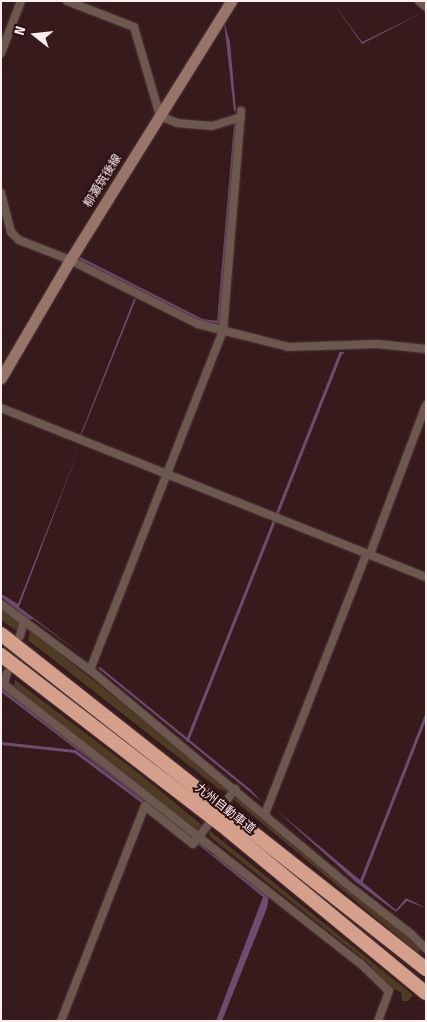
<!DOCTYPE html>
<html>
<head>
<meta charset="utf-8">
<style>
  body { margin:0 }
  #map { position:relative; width:427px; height:1022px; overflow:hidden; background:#361a1c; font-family:"Fira Sans Condensed","Noto Sans JP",sans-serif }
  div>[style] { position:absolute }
  .green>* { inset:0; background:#503b24 }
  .water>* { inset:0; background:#6f4c6f }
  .stream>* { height:2.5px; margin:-1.25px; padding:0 1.25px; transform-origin:1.25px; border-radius:1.25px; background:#6f4c6f }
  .roads { filter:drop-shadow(0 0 1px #523839) drop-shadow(0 0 1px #523839) }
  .street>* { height:8px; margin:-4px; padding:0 4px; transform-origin:4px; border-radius:4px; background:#6d5850 }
  .secondary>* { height:11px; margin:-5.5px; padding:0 5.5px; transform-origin:5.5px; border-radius:5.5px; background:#977568 }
  .highway>* { height:14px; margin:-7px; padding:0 7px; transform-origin:7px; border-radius:7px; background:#d49f8b }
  span { translate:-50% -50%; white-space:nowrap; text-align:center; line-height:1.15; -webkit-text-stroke:4px #2c1113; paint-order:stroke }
  .street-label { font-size:12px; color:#fee }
  .frame { position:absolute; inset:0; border:2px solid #fee; pointer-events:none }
  .north { position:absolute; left:10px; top:10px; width:50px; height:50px; -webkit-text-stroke:4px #2c1113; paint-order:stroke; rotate:286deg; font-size:14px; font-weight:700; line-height:20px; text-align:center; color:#fee }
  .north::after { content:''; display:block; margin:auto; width:18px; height:22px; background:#fee; clip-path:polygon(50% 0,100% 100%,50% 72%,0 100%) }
</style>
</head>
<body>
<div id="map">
  <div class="green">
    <i style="clip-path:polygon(1px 609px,20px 623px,18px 632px,1px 620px)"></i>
    <i style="clip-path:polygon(30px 630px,228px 787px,229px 792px,219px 789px,28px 640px)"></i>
    <i style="clip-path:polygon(15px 680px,141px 775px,202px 825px,197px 830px,13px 689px)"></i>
    <i style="clip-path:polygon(240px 798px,402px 931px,421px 950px,418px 953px,233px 799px)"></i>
    <i style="clip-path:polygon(209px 830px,413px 995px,408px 1001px,402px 1001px,401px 992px,390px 988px,368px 963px,209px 836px)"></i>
  </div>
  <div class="water">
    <i style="clip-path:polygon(332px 1px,362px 42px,424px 12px,362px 44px)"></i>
    <i style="clip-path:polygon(224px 22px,230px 42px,236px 111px,234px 111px)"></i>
    <i style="clip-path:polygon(134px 299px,136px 299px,81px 436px,80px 436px)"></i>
    <i style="clip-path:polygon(80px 446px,19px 607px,88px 659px,33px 619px,29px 620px,1px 597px,1px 594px,18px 604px)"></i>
    <i style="clip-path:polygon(100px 667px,251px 790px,262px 802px,98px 668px)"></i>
    <i style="clip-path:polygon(1px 687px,195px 834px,210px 853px,225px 859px,269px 895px,267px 908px,222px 1021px,216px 1021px,263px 897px,143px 800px,1px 692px)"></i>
    <i style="clip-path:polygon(275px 809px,396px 910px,406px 898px,426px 908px,407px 901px,396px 912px,356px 882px)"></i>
  </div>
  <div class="stream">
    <i style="left:78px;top:257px;width:139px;rotate:26.9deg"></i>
    <i style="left:202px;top:320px;width:16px;rotate:7deg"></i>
    <i style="left:218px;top:322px;width:200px;rotate:-85.1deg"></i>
    <i style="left:187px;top:740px;width:416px;rotate:-68.4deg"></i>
    <i style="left:340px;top:353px;width:3px"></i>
    <i style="left:1px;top:743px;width:74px;rotate:6.2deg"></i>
    <i style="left:75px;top:751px;width:84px;rotate:36.7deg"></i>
    <i style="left:360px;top:883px;width:180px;rotate:-68.6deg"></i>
  </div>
  <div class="roads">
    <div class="street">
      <i style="left:67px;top:1px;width:72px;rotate:21.2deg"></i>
      <i style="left:134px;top:27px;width:93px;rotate:73.7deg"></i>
      <i style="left:160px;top:116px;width:18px;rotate:22deg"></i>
      <i style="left:177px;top:123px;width:35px;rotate:5deg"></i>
      <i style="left:212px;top:126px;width:30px;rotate:-17deg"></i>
      <i style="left:419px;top:1px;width:9px;rotate:41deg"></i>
      <i style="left:1px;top:53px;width:56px;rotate:-69deg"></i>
      <i style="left:1px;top:193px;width:40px;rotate:75.6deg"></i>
      <i style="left:11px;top:232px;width:11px;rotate:45deg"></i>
      <i style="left:19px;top:240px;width:55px;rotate:21.4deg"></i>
      <i style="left:70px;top:260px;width:143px;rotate:26.6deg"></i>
      <i style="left:198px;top:324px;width:93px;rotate:14.3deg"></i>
      <i style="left:288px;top:347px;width:89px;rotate:-1.9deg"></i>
      <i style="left:377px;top:344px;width:49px;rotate:5.8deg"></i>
      <i style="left:1px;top:408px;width:457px;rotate:21.7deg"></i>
      <i style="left:370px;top:554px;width:159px;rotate:-69.4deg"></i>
      <i style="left:1px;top:604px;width:111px;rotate:36.6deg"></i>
      <i style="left:90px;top:670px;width:342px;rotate:39.8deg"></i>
      <i style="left:353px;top:889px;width:73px;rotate:37.8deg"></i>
      <i style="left:411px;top:934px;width:21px;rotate:45deg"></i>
      <i style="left:20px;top:636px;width:16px;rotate:-75deg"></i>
      <i style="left:90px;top:670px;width:364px;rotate:-68.6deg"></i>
      <i style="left:223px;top:331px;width:221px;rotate:-85.3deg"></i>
      <i style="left:1px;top:682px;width:456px;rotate:38.1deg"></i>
      <i style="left:360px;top:963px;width:40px;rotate:44deg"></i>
      <i style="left:389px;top:991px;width:32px;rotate:110deg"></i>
      <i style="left:4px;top:684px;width:11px;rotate:-75deg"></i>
      <i style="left:227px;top:800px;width:14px;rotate:-54deg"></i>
      <i style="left:265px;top:814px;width:280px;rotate:-68.7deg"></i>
      <i style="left:61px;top:1021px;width:231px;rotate:-68.7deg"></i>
      <i style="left:145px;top:806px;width:61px;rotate:38.4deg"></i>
      <i style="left:193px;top:844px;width:23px;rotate:-52deg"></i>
    </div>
    <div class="secondary">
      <i style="left:1px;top:378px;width:137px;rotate:-59.7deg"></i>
      <i style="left:70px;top:260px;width:305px;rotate:-58.1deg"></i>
    </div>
    <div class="highway">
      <i style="left:1px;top:634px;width:541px;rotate:38.25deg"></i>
      <i style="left:1px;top:655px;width:287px;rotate:37.6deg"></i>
      <i style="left:228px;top:830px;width:256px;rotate:39.5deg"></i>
    </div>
  </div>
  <div class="street-label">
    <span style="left:103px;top:181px;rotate:-58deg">柳瀬筑後線</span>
    <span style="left:225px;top:809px;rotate:38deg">九州自動車道</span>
  </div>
  <div class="frame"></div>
  <div class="north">N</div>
</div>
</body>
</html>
